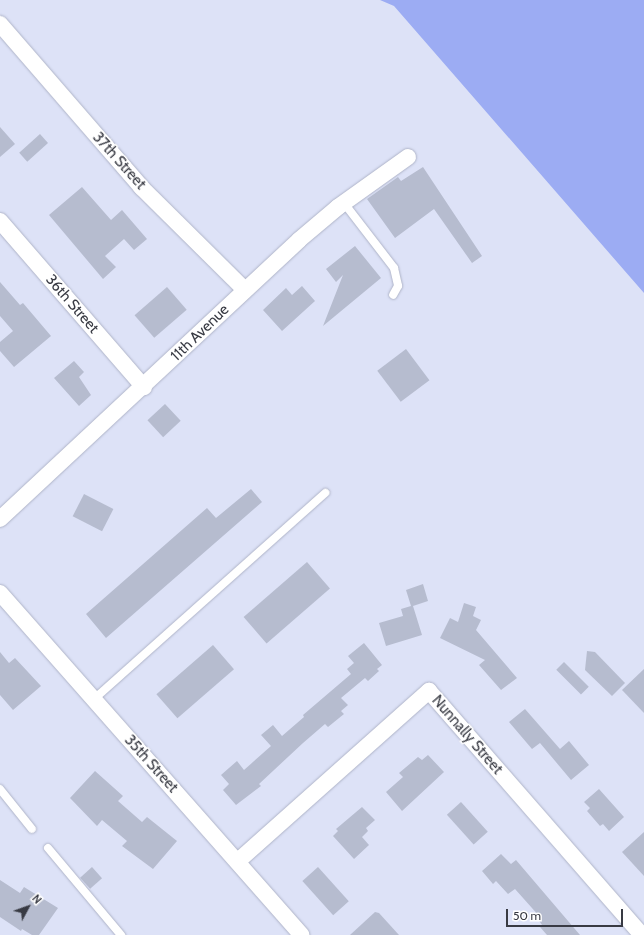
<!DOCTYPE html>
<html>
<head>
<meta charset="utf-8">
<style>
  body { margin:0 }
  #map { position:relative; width:644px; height:935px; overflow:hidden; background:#dde2f7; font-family:Cabin,sans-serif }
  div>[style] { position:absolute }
  .forest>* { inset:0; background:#9cacf3 }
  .building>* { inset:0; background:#b6bccf; transform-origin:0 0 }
  .roads { filter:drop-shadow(0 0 1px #afb4c8) drop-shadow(0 0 1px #afb4c8) }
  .lane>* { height:8px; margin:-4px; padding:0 4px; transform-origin:4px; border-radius:4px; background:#fff }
  .street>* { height:16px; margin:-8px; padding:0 8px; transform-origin:8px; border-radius:8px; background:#fff }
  span { translate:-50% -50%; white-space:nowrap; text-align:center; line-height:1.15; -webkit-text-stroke:3px #fff; paint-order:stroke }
  .street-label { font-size:15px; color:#383a43 }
  .north { position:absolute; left:8px; top:887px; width:40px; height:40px; -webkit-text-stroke:3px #fff; paint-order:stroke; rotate:49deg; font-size:11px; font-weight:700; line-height:16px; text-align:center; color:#383a43 }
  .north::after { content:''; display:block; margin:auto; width:14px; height:18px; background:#383a43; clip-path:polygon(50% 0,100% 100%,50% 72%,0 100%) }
  .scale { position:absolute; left:506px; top:909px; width:117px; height:18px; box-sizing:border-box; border:2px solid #383a43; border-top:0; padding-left:5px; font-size:12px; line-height:14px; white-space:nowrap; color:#383a43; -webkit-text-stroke:3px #fff; paint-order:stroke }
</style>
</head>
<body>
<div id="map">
  <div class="forest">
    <i style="clip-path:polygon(380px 0,644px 0,644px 293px,394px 6px)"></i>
  </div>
  <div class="building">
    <i style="clip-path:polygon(0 127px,15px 144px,0 157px)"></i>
    <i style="left:40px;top:134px;width:12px;height:28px;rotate:48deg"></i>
    <i style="clip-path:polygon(423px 167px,482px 256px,472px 263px,434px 209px,395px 238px,367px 199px,398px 177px,401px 181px)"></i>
    <i style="clip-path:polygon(82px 187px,111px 220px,122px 210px,147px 239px,134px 250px,124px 239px,105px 256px,116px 267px,103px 279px,49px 215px)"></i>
    <i style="clip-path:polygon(355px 246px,381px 278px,323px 326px,343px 275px,336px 282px,326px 269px)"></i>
    <i style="clip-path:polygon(0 282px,20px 305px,23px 303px,51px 336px,14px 367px,0 351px,0 342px,13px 331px,0 316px)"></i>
    <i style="clip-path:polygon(302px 286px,315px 301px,282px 331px,263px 310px,286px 288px,292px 295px)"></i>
    <i style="left:167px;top:287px;width:30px;height:43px;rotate:49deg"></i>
    <i style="left:406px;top:349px;width:39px;height:36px;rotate:53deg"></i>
    <i style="clip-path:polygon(74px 361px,84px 372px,79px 377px,91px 395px,79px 406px,54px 378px)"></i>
    <i style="left:165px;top:404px;width:23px;height:24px;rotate:47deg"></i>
    <i style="clip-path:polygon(251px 489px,262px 502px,106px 638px,86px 614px,207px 508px,216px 518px)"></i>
    <i style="left:84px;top:494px;width:33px;height:25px;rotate:27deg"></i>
    <i style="left:307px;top:562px;width:35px;height:84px;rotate:49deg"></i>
    <i style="clip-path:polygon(423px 584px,428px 601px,413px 606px,422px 635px,386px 646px,379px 623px,403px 616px,401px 609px,411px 606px,406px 590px)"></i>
    <i style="clip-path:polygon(464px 603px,476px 607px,473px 616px,481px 620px,476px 630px,517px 678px,501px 690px,479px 665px,485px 660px,440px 638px,450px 618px,458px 622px)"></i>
    <i style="clip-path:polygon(364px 643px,382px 665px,377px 669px,379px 671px,368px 681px,365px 678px,341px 698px,348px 705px,341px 711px,344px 714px,328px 727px,325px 724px,303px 743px,259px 784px,261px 786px,236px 805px,223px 790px,229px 784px,221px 775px,237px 761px,244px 770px,271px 746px,261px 735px,273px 725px,282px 736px,304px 717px,303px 715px,351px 674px,347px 669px,354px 663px,348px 656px)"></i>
    <i style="left:213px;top:645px;width:32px;height:75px;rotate:49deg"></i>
    <i style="clip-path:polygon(587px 651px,595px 652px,625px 683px,612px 696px,585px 670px)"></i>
    <i style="clip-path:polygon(0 652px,9px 663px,15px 658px,41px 686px,13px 710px,0 695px)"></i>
    <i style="left:564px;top:662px;width:35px;height:11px;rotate:45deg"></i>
    <i style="clip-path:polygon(644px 669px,644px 713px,622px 690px)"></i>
    <i style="clip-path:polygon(525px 709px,560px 749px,569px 741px,589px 765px,571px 780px,540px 743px,532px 749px,509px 722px)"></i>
    <i style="clip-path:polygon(428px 755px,444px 772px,402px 811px,386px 792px,403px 777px,399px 773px,418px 757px,422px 760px)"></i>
    <i style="clip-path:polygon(95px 771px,123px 796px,118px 801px,142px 822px,147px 817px,177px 841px,153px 869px,122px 846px,127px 841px,102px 820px,97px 826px,70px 798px)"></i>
    <i style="clip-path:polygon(599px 789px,624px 817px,609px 831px,603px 824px,600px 826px,587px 811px,590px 808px,584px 802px)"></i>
    <i style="left:461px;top:802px;width:40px;height:19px;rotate:48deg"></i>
    <i style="clip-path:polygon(362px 807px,375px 820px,366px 828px,368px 831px,362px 837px,369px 845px,354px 859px,333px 836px,338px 831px,336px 829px)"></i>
    <i style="clip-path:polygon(644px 832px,644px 876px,622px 852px)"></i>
    <i style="clip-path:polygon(501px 854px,511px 864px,516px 860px,580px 935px,547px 935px,540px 927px,542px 925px,538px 919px,540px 917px,515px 889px,508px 894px,496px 881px,493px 884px,482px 871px)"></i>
    <i style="left:92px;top:867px;width:15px;height:16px;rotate:48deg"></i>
    <i style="left:318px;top:867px;width:46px;height:21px;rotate:48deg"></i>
    <i style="clip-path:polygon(0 880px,20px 893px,24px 887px,58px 908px,39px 935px,32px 935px,22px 929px,21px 931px,0 917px)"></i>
    <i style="clip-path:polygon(375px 912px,379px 913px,399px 935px,350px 935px)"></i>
  </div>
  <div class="roads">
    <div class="lane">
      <i style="left:344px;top:203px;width:82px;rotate:52.4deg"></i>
      <i style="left:394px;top:268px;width:18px;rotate:77deg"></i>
      <i style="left:398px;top:286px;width:10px;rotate:119deg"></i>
      <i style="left:94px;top:699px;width:310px;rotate:-41.7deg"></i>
      <i style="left:0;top:789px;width:51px;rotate:51.3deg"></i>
      <i style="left:48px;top:848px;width:114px;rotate:50deg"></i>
    </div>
    <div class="street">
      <i style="left:0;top:24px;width:216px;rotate:49.1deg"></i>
      <i style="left:141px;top:187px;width:146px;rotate:44.7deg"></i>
      <i style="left:0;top:221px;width:220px;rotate:49.1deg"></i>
      <i style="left:0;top:519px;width:409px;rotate:-43deg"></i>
      <i style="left:299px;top:240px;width:51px;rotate:-40.2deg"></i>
      <i style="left:338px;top:207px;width:86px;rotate:-35.5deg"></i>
      <i style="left:0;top:593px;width:456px;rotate:48.6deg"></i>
      <i style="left:238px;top:861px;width:256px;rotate:-41.7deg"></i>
      <i style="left:429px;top:691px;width:324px;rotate:48.9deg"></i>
    </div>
  </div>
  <div class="street-label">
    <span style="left:119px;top:161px;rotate:48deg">37th Street</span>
    <span style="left:72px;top:304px;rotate:49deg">36th Street</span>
    <span style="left:200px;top:333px;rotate:-44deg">11th Avenue</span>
    <span style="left:467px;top:735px;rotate:49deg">Nunnally Street</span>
    <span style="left:151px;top:764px;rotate:48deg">35th Street</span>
  </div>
  <div class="north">N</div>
  <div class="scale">50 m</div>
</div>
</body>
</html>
